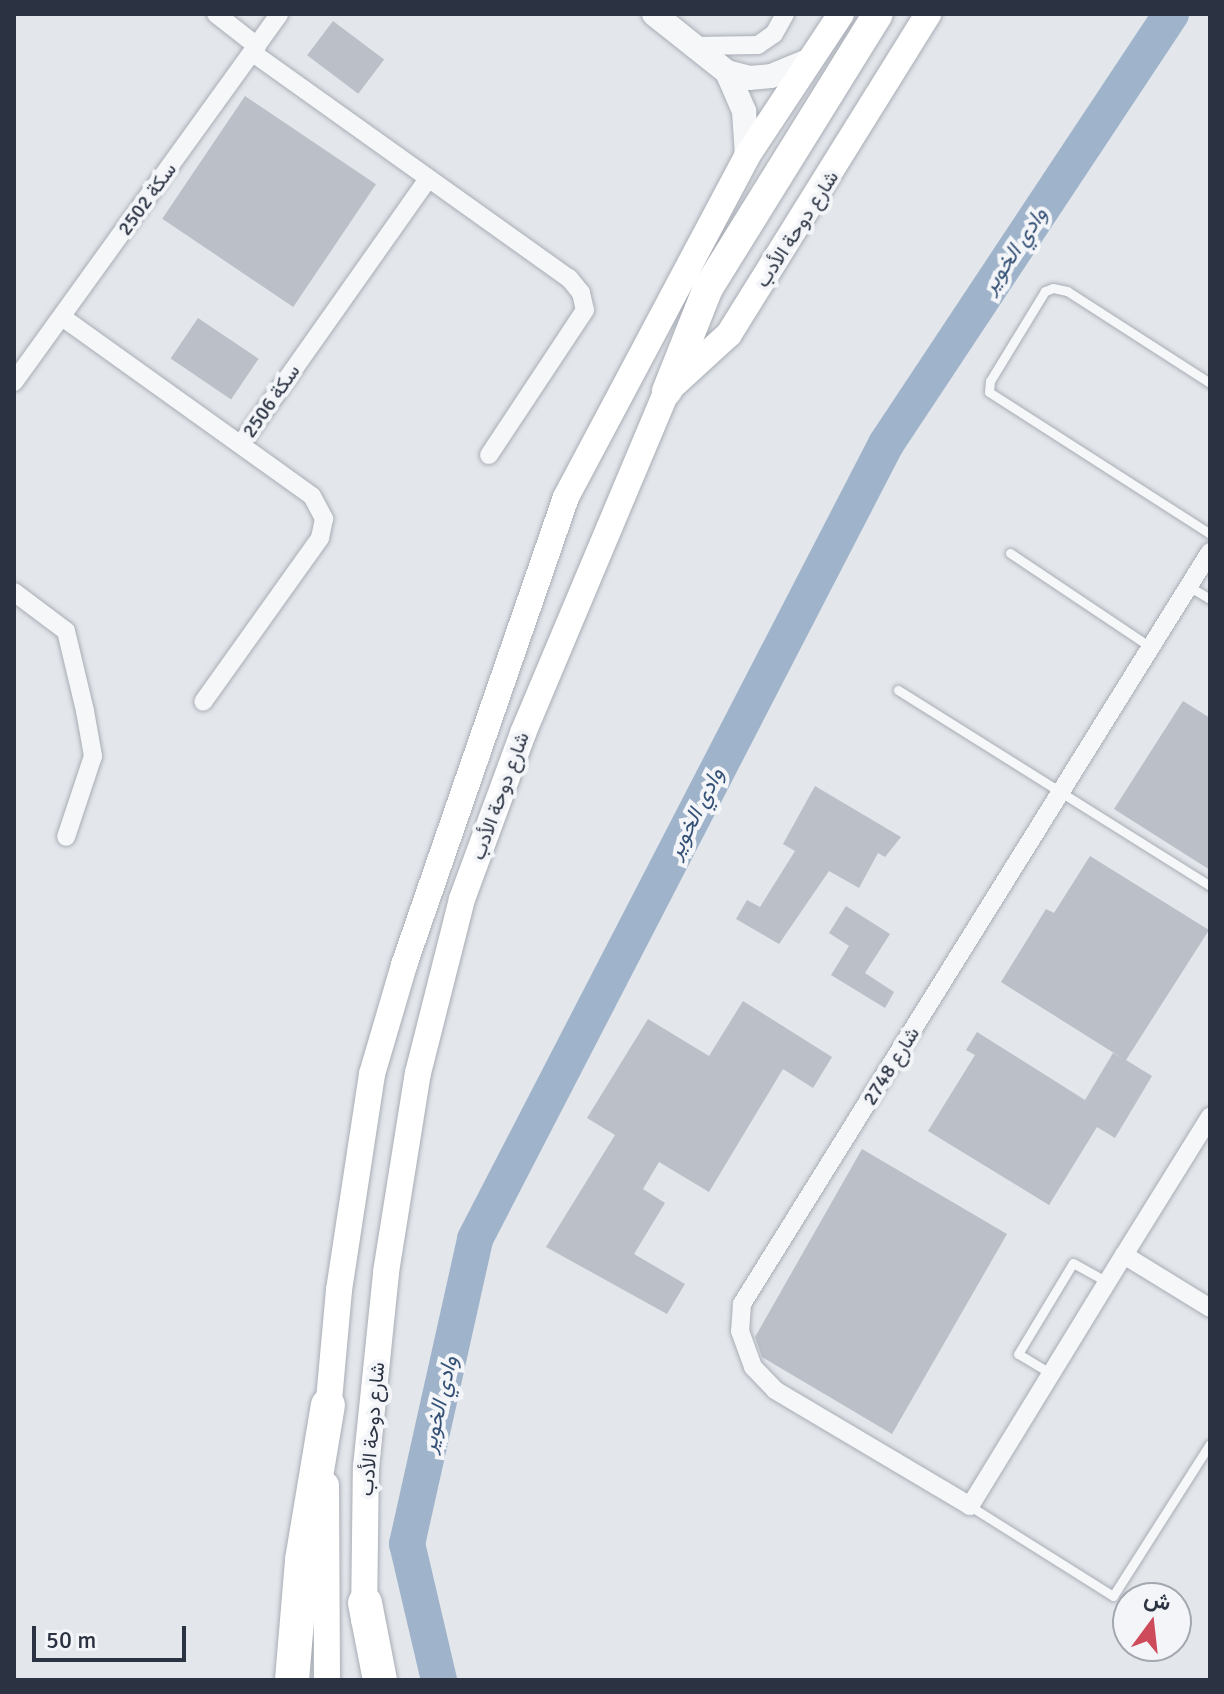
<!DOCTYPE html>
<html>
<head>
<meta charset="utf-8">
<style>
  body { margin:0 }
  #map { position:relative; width:1224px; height:1694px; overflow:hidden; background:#e3e6eb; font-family:Signika,Vazirmatn,sans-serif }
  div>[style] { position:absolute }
  .river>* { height:36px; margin:-18px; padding:0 18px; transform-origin:18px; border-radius:18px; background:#9fb3ca }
  .building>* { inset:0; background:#babfc8; transform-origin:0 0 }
  .roads { filter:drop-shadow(0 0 2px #a8adb5) drop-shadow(0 0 2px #a8adb5) }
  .service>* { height:9px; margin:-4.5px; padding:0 4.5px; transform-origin:4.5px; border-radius:4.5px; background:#f6f7f9 }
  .minor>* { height:18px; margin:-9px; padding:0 9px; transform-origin:9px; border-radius:9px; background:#f6f7f9 }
  .tertiary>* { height:24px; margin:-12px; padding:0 12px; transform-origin:12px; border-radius:12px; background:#f6f7f9 }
  .secondary>* { height:26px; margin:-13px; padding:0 13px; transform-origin:13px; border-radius:13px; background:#fff }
  .primary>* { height:30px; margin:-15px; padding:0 15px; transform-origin:15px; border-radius:15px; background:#fff }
  .motorway>* { height:34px; margin:-17px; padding:0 17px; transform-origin:17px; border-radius:17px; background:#fff }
  span { translate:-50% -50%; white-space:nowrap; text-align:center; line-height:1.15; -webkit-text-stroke:8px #f3f5f8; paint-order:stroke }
  .street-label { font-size:20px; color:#2b3343 }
  .water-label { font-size:22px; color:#355176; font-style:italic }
  .frame { position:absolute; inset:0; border:16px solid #2b3343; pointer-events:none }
  .north { position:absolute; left:1112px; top:1582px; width:80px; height:80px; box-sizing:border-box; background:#f3f5f8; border:2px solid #a3a7b0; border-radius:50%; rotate:15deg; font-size:22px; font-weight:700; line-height:32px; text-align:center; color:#2b3343 }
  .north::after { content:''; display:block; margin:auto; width:28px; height:36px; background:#cd4b5b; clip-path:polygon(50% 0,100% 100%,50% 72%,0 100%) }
  .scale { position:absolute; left:32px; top:1626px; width:154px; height:36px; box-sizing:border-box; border:4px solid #2b3343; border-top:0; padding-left:10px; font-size:24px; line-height:28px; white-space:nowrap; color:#2b3343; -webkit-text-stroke:6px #f3f5f8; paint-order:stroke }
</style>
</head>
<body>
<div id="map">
  <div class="river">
    <i style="left:439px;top:1680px;width:140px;rotate:-103.2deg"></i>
    <i style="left:407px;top:1544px;width:312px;rotate:-77.4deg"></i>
    <i style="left:475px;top:1239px;width:895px;rotate:-62.66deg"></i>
    <i style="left:886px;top:444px;width:516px;rotate:-56.46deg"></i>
  </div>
  <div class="building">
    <i style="left:333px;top:21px;width:64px;height:43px;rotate:37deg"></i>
    <i style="left:245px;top:96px;width:158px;height:148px;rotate:34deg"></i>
    <i style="left:198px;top:318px;width:73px;height:49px;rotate:34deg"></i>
    <i style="clip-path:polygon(1183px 701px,1210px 718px,1210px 870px,1114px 809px)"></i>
    <i style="clip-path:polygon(815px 786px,901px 837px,885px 857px,878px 853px,859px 888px,829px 871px,779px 944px,736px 919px,747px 900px,760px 907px,795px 851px,783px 844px)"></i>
    <i style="clip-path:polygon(1090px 856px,1209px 930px,1126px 1060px,1152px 1076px,1115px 1138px,1097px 1127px,1049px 1205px,928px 1131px,975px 1055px,966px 1050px,977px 1032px,1085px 1100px,1113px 1053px,1125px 1060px,1001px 982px,1046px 909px,1054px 913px)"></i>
    <i style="clip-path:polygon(846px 906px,890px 934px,865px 973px,894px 992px,885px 1008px,831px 975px,849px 946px,829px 933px)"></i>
    <i style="clip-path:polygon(743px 1001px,832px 1057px,813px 1088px,783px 1069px,709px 1192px,659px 1162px,643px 1189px,665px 1203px,634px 1254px,685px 1284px,667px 1314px,546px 1247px,615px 1135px,587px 1118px,648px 1019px,709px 1056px)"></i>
    <i style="clip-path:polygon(862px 1149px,1007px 1234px,892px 1434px,762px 1357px,755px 1337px)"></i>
  </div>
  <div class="roads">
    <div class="service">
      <i style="left:1210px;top:383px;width:170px;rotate:-147.2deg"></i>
      <i style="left:1067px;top:291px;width:14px;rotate:-168deg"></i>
      <i style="left:1053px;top:288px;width:9px;rotate:159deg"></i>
      <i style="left:1045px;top:291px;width:105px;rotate:121.4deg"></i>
      <i style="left:990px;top:381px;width:11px;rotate:95deg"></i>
      <i style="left:989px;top:392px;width:263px;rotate:32.7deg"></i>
      <i style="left:1010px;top:553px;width:171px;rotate:33.8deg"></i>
      <i style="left:1190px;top:587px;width:23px;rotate:31deg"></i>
      <i style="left:898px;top:690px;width:368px;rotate:32.1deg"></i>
      <i style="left:1050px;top:1373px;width:37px;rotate:-149deg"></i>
      <i style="left:1018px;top:1354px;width:106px;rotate:-58.9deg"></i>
      <i style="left:1073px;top:1263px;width:39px;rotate:29deg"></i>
      <i style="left:970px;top:1506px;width:169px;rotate:32.2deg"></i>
      <i style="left:1113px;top:1596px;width:180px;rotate:-57.5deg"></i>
    </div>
    <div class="minor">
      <i style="left:216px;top:14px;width:52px;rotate:38deg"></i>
      <i style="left:695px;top:46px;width:63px;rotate:-0.9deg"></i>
      <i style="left:758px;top:45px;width:19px;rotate:-35deg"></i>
      <i style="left:774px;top:34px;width:23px;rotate:-61deg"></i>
      <i style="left:253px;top:53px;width:388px;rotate:35.5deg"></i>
      <i style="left:569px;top:278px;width:19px;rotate:51deg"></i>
      <i style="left:581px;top:293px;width:17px;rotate:77deg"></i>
      <i style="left:585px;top:310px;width:174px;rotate:123.5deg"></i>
      <i style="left:62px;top:317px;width:307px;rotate:35.6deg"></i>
      <i style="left:312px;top:496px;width:26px;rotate:62deg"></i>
      <i style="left:324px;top:519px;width:19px;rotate:102deg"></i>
      <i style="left:320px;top:538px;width:201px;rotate:125.5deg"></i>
      <i style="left:14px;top:382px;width:453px;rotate:-54.2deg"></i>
      <i style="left:241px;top:444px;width:323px;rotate:-54.8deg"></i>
      <i style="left:1210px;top:552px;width:886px;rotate:121.9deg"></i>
      <i style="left:742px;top:1304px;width:27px;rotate:94deg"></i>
      <i style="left:740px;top:1331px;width:38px;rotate:70deg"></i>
      <i style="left:753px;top:1367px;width:32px;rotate:46deg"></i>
      <i style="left:775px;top:1390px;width:227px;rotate:30.7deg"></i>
      <i style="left:970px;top:1506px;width:294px;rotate:-58.5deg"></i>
      <i style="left:1124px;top:1255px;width:101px;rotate:31.6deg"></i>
      <i style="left:14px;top:592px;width:65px;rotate:36.9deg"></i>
      <i style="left:66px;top:631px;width:82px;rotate:76.6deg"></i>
      <i style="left:85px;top:711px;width:46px;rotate:79.9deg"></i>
      <i style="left:93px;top:756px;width:85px;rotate:108.4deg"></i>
      <i style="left:1124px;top:1255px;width:163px;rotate:-58.1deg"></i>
    </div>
    <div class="tertiary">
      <i style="left:654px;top:14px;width:93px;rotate:38.5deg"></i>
      <i style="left:727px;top:72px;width:23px;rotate:15deg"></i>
      <i style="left:749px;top:78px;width:22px;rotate:-5deg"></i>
      <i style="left:771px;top:76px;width:42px;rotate:-22.3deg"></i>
      <i style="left:727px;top:72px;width:43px;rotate:66.4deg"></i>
      <i style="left:744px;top:111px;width:45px;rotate:86.2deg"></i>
    </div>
    <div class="secondary">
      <i style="left:327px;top:1422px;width:133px;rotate:-84.8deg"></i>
      <i style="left:339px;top:1290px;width:219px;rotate:-81.3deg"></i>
      <i style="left:372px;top:1074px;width:114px;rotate:-73.6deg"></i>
      <i style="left:404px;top:965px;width:495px;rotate:-70.9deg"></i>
      <i style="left:566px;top:497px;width:386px;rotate:-62deg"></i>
      <i style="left:747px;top:156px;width:170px;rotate:-56.5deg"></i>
      <i style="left:326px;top:1485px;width:195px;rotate:89.7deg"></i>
      <i style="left:364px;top:1620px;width:153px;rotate:-89.3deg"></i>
      <i style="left:366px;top:1467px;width:196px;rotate:-84.1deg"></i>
      <i style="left:386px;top:1272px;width:202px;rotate:-80.9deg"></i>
      <i style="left:418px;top:1073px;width:179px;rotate:-75.8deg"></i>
      <i style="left:462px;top:899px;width:177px;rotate:-69.8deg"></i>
      <i style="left:523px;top:733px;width:371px;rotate:-67.2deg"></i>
      <i style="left:667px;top:391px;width:84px;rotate:-42.6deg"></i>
      <i style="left:729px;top:334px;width:377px;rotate:-58.1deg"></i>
    </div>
    <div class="primary">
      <i style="left:667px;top:391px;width:111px;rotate:-68.3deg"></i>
      <i style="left:708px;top:288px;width:322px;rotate:-58.2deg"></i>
    </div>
    <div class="motorway">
      <i style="left:365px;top:1603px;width:78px;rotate:79deg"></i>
      <i style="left:292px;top:1680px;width:120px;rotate:-85.2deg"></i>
      <i style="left:302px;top:1560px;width:157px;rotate:-80.5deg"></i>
    </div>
  </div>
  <div class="street-label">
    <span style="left:147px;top:199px;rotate:-54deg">2502 سكة</span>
    <span style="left:797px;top:229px;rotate:-57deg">شارع دوحة الأدب</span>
    <span style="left:271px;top:401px;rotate:-55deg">سكة 2506</span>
    <span style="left:500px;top:796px;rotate:-70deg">شارع دوحة الأدب</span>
    <span style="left:891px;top:1066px;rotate:-58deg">شارع 2748</span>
    <span style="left:372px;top:1429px;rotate:-85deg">شارع دوحة الأدب</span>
  </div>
  <div class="water-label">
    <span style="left:1014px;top:250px;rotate:-56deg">وادي الخوير</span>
    <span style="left:695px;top:813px;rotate:-63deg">وادي الخوير</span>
    <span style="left:439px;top:1404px;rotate:-77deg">وادي الخوير</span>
  </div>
  <div class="frame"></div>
  <div class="north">ش</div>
  <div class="scale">50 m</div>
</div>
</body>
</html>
